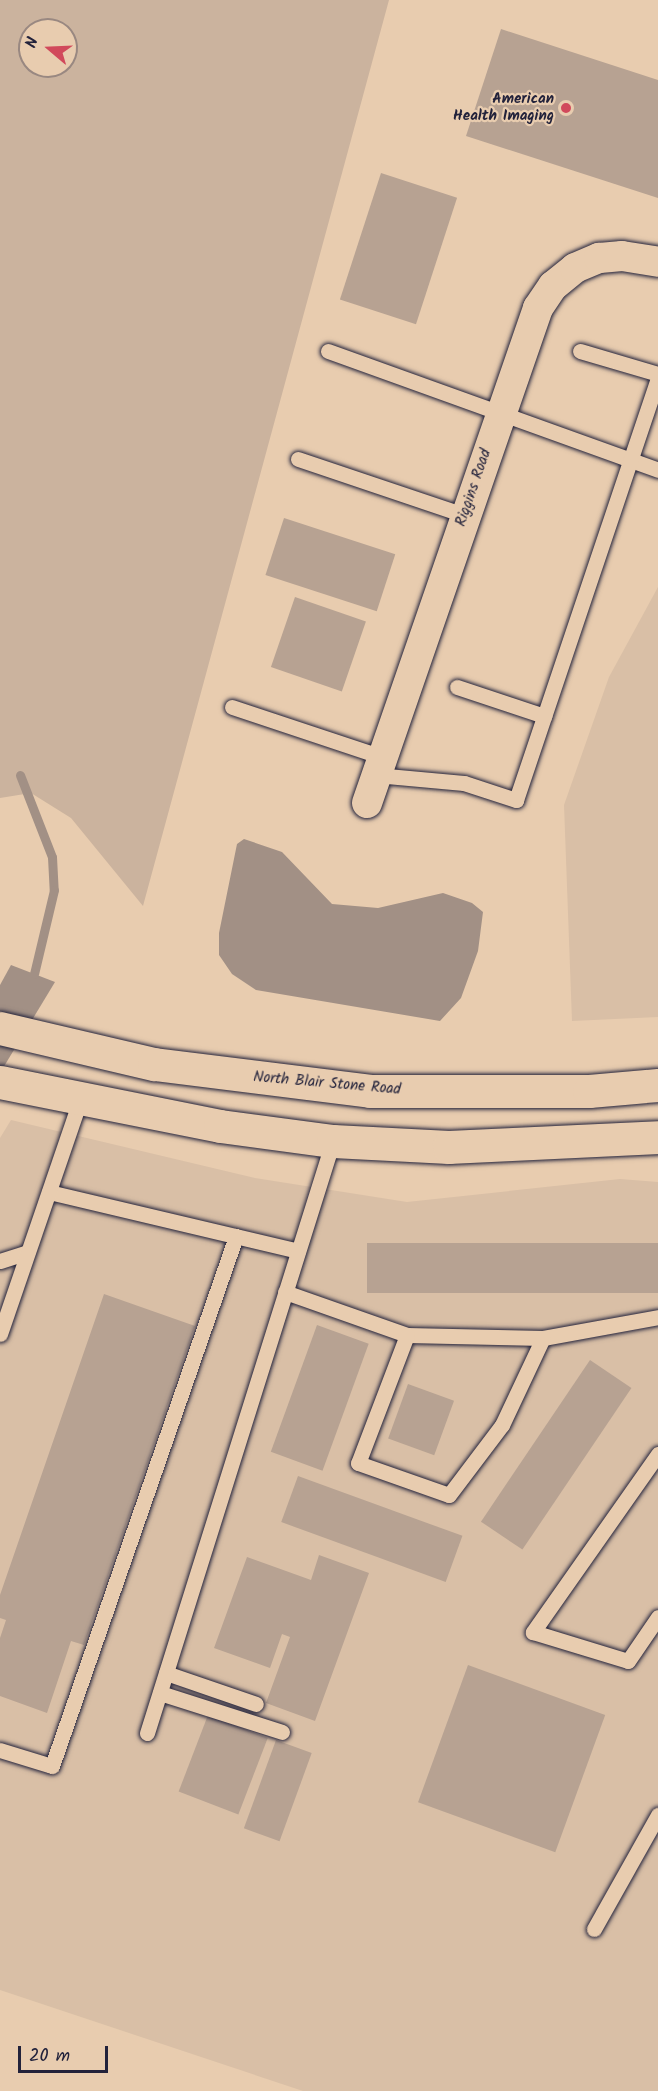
<!DOCTYPE html>
<html>
<head>
<meta charset="utf-8">
<style>
  body { margin:0 }
  #map { position:relative; width:658px; height:2091px; overflow:hidden; background:#e8ccaf; font-family:Kalam,sans-serif }
  div>[style] { position:absolute }
  .built>* { inset:0; background:#d9bfa6 }
  .green>* { inset:0; background:#cbb39e }
  .water>* { inset:0; background:#a29085 }
  .stream>* { height:9px; margin:-4.5px; padding:0 4.5px; transform-origin:4.5px; border-radius:4.5px; background:#a29085 }
  .building>* { inset:0; background:#b7a292; transform-origin:0 0 }
  .roads { filter:drop-shadow(0 0 2px #22223b) drop-shadow(0 0 2px #22223b) }
  .lane>* { height:15px; margin:-7.5px; padding:0 7.5px; transform-origin:7.5px; border-radius:7.5px; background:#e8ccaf }
  .street>* { height:30px; margin:-15px; padding:0 15px; transform-origin:15px; border-radius:15px; background:#e8ccaf }
  .secondary>* { height:33px; margin:-16.5px; padding:0 16.5px; transform-origin:16.5px; border-radius:16.5px; background:#e8ccaf }
  .dots>* { width:16px; height:16px; translate:-50% -50%; box-sizing:border-box; border:3px solid #e8ccaf; border-radius:50% }
  span { translate:-50% -50%; white-space:nowrap; text-align:center; line-height:1.15; -webkit-text-stroke:4.5px #e8ccaf; paint-order:stroke }
  .poi-label { font-size:15px; color:#22223b; font-weight:700 }
  .right { translate:-100% -50%; text-align:right }
  .street-label { font-size:15px; color:#22223b }
  .north { position:absolute; left:18px; top:18px; width:60px; height:60px; box-sizing:border-box; background:#e8ccaf; border:2px solid #998881; border-radius:50%; rotate:289deg; font-size:16px; font-weight:700; line-height:24px; text-align:center; color:#22223b }
  .north::after { content:''; display:block; margin:auto; width:21px; height:27px; background:#d1495b; clip-path:polygon(50% 0,100% 100%,50% 72%,0 100%) }
  .scale { position:absolute; left:18px; top:2046px; width:90px; height:27px; box-sizing:border-box; border:3px solid #22223b; border-top:0; padding-left:8px; font-size:18px; line-height:21px; white-space:nowrap; color:#22223b; -webkit-text-stroke:4px #e8ccaf; paint-order:stroke }
</style>
</head>
<body>
<div id="map">
  <div class="built">
    <i style="clip-path:polygon(658px 587px,658px 1017px,572px 1021px,564px 805px,609px 677px)"></i>
    <i style="clip-path:polygon(11px 1120px,255px 1178px,407px 1202px,620px 1179px,658px 1182px,658px 2091px,303px 2091px,0 1990px,0 1138px)"></i>
  </div>
  <div class="green">
    <i style="clip-path:polygon(evenodd,0 0,389px 0,143px 906px,71px 818px,31px 793px,0 798px,0 0,30px 30px,66px 30px,66px 66px,30px 66px,30px 30px)"></i>
  </div>
  <div class="water">
    <i style="clip-path:polygon(244px 839px,282px 852px,332px 904px,378px 908px,443px 893px,472px 903px,483px 912px,478px 951px,461px 998px,440px 1021px,256px 990px,232px 974px,219px 955px,219px 933px,237px 844px)"></i>
    <i style="clip-path:polygon(11px 965px,55px 982px,0 1073px,0 985px)"></i>
  </div>
  <div class="stream">
    <i style="left:20px;top:775px;width:88px;rotate:68.7deg"></i>
    <i style="left:52px;top:857px;width:33px;rotate:87deg"></i>
    <i style="left:54px;top:890px;width:86px;rotate:103.4deg"></i>
  </div>
  <div class="building">
    <i style="clip-path:polygon(501px 29px,658px 80px,658px 198px,466px 136px)"></i>
    <i style="left:381px;top:173px;width:80px;height:133px;rotate:18deg"></i>
    <i style="left:284px;top:518px;width:117px;height:60px;rotate:18deg"></i>
    <i style="left:295px;top:597px;width:75px;height:74px;rotate:19deg"></i>
    <i style="left:658px;top:1243px;width:50px;height:291px;rotate:90deg"></i>
    <i style="clip-path:polygon(104px 1294px,195px 1326px,84px 1645px,71px 1641px,47px 1713px,0 1696px,0 1638px,6px 1620px,0 1618px,0 1595px)"></i>
    <i style="left:317px;top:1325px;width:55px;height:135px;rotate:20deg"></i>
    <i style="left:590px;top:1360px;width:50px;height:195px;rotate:34deg"></i>
    <i style="left:408px;top:1384px;width:49px;height:58px;rotate:20deg"></i>
    <i style="left:298px;top:1476px;width:175px;height:49px;rotate:20deg"></i>
    <i style="clip-path:polygon(319px 1555px,369px 1573px,315px 1721px,266px 1703px,290px 1637px,282px 1634px,270px 1668px,214px 1648px,247px 1557px,311px 1580px)"></i>
    <i style="left:468px;top:1665px;width:146px;height:146px;rotate:20deg"></i>
    <i style="left:208px;top:1715px;width:64px;height:82px;rotate:21deg"></i>
    <i style="left:276px;top:1740px;width:38px;height:94px;rotate:20deg"></i>
  </div>
  <div class="roads">
    <div class="lane">
      <i style="left:328px;top:351px;width:351px;rotate:19.8deg"></i>
      <i style="left:580px;top:351px;width:81px;rotate:16.4deg"></i>
      <i style="left:298px;top:459px;width:175px;rotate:18.6deg"></i>
      <i style="left:457px;top:687px;width:92px;rotate:18.4deg"></i>
      <i style="left:232px;top:707px;width:158px;rotate:18.4deg"></i>
      <i style="left:376px;top:775px;width:88px;rotate:5.2deg"></i>
      <i style="left:464px;top:783px;width:55px;rotate:18.1deg"></i>
      <i style="left:516px;top:800px;width:444px;rotate:-71.4deg"></i>
      <i style="left:49px;top:1192px;width:256px;rotate:13.3deg"></i>
      <i style="left:0;top:1261px;width:29px;rotate:-18deg"></i>
      <i style="left:285px;top:1292px;width:129px;rotate:19.4deg"></i>
      <i style="left:407px;top:1335px;width:136px;rotate:1.3deg"></i>
      <i style="left:543px;top:1338px;width:117px;rotate:-10.3deg"></i>
      <i style="left:0;top:1334px;width:247px;rotate:-71.1deg"></i>
      <i style="left:407px;top:1335px;width:137px;rotate:110.9deg"></i>
      <i style="left:358px;top:1463px;width:96px;rotate:19.4deg"></i>
      <i style="left:449px;top:1495px;width:88px;rotate:-52.9deg"></i>
      <i style="left:502px;top:1425px;width:96px;rotate:-64.8deg"></i>
      <i style="left:658px;top:1454px;width:218px;rotate:125.1deg"></i>
      <i style="left:533px;top:1632px;width:99px;rotate:17deg"></i>
      <i style="left:628px;top:1661px;width:53px;rotate:-55.7deg"></i>
      <i style="left:166px;top:1673px;width:95px;rotate:19deg"></i>
      <i style="left:160px;top:1693px;width:128px;rotate:17.7deg"></i>
      <i style="left:147px;top:1733px;width:621px;rotate:-72.56deg"></i>
      <i style="left:0;top:1750px;width:54px;rotate:17.1deg"></i>
      <i style="left:52px;top:1766px;width:561px;rotate:-70.85deg"></i>
      <i style="left:594px;top:1929px;width:131px;rotate:-60.7deg"></i>
    </div>
    <div class="street">
      <i style="left:367px;top:803px;width:524px;rotate:-70.94deg"></i>
      <i style="left:538px;top:308px;width:27px;rotate:-56deg"></i>
      <i style="left:553px;top:286px;width:28px;rotate:-39deg"></i>
      <i style="left:575px;top:268px;width:26px;rotate:-23deg"></i>
      <i style="left:599px;top:258px;width:23px;rotate:-5deg"></i>
      <i style="left:622px;top:256px;width:36px;rotate:9deg"></i>
    </div>
    <div class="secondary">
      <i style="left:0;top:1028px;width:158px;rotate:13.2deg"></i>
      <i style="left:154px;top:1064px;width:218px;rotate:7.1deg"></i>
      <i style="left:370px;top:1091px;width:219px"></i>
      <i style="left:589px;top:1091px;width:69px;rotate:-5deg"></i>
      <i style="left:0;top:1082px;width:224px;rotate:11.3deg"></i>
      <i style="left:220px;top:1126px;width:114px;rotate:7.6deg"></i>
      <i style="left:333px;top:1141px;width:116px;rotate:3deg"></i>
      <i style="left:449px;top:1147px;width:209px;rotate:-2.7deg"></i>
    </div>
  </div>
  <div class="dots">
    <i style="left:566px;top:108px;background:#d1495b"></i>
  </div>
  <div class="poi-label">
    <span class="right" style="left:554px;top:108px">American<br>Health Imaging</span>
  </div>
  <div class="street-label">
    <span style="left:474px;top:488px;rotate:-71deg">Riggins Road</span>
    <span style="left:327px;top:1084px;rotate:5deg">North Blair Stone Road</span>
  </div>
  <div class="north">N</div>
  <div class="scale">20 m</div>
</div>
</body>
</html>
